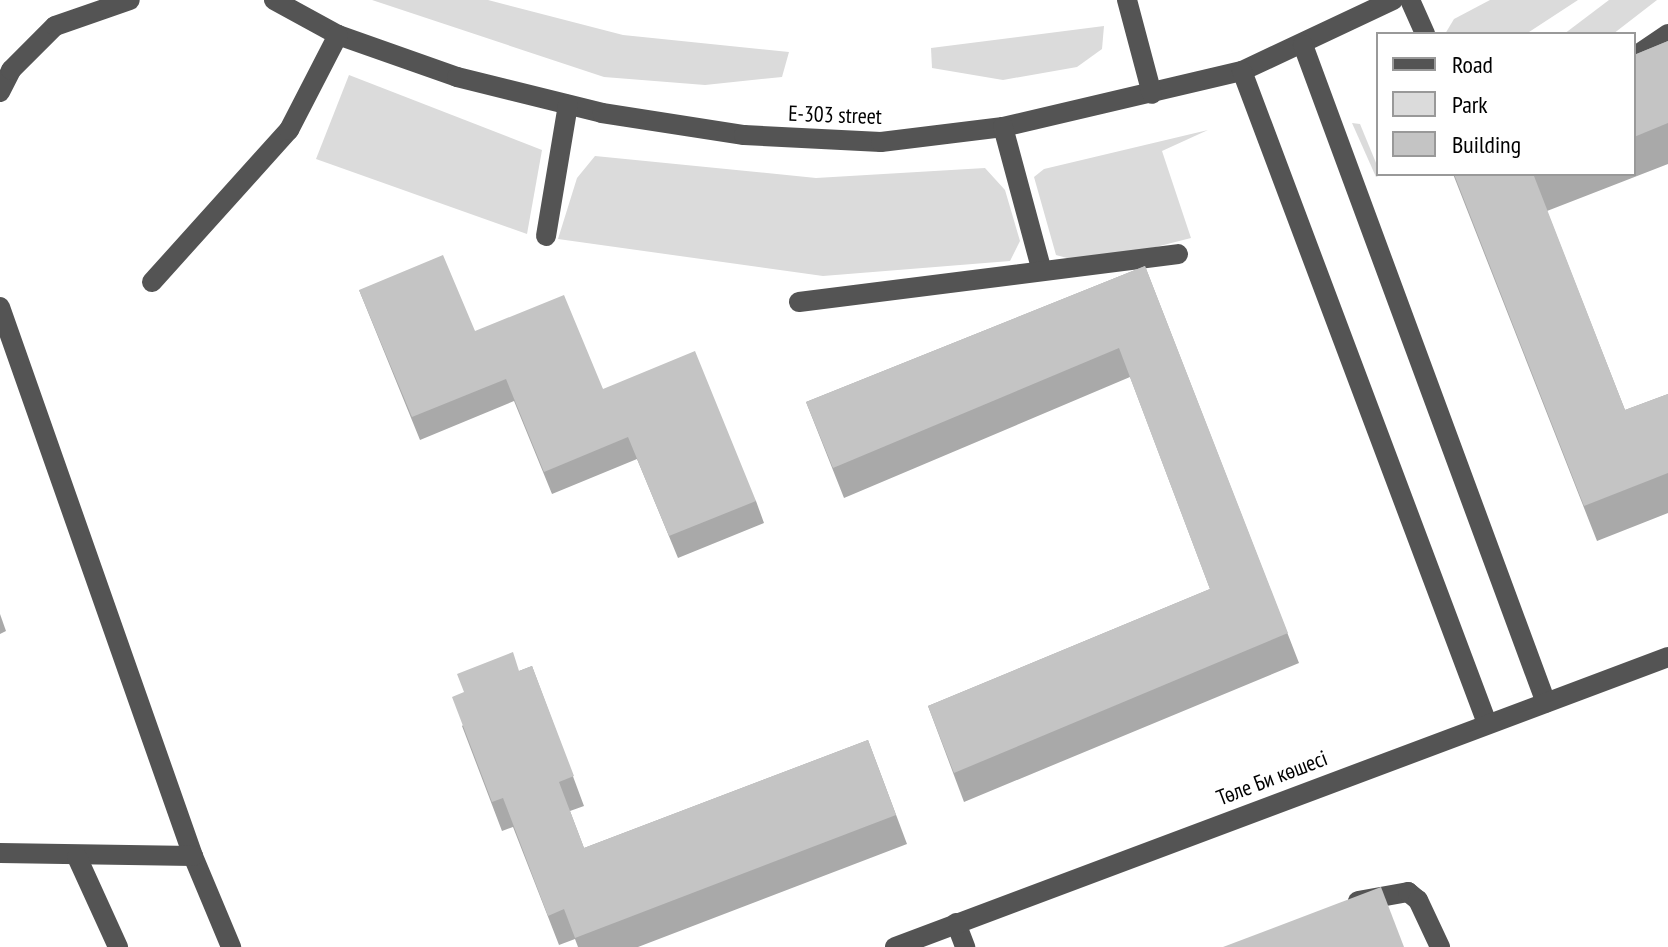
<!DOCTYPE html>
<html>
<head>
<meta charset="utf-8">
<style>
  body { margin:0 }
  #map { position:relative; width:1668px; height:947px; overflow:hidden; background:#fff; font-family:"PT Sans Narrow",sans-serif }
  div>[style] { position:absolute }
  .green>* { inset:0; background:#dbdbdb }
  .minor>* { height:20px; margin:-10px; padding:0 10px; transform-origin:10px; border-radius:10px; background:#545454 }
  .wall>* { inset:0; background:#a9a9a9 }
  .building>* { inset:0; background:#c4c4c4 }
  span { translate:-50% -50%; white-space:nowrap; text-align:center; line-height:1.15; -webkit-text-stroke:6px #fff; paint-order:stroke }
  .street-label { font-size:22px; color:#000 }
  .legend { position:absolute; left:1376px; top:32px; width:260px; height:144px; box-sizing:border-box; background:#fff; border:2px solid #999; margin:0; padding:10px 14px; list-style:none; font-size:24px; color:#000 }
  .legend li { display:flex; align-items:center; gap:16px; height:40px }
  .legend b { width:40px; border:2px solid #999 }
</style>
</head>
<body>
<div id="map">
  <div class="green">
    <i style="clip-path:polygon(372px 0,488px 0,623px 35px,789px 52px,782px 77px,705px 85px,604px 77px)"></i>
    <i style="clip-path:polygon(1490px 0,1578px 0,1526px 34px,1445px 34px,1454px 19px)"></i>
    <i style="clip-path:polygon(1609px 0,1657px 0,1613px 34px,1564px 34px)"></i>
    <i style="clip-path:polygon(1104px 26px,1102px 49px,1077px 67px,1003px 80px,932px 68px,931px 48px)"></i>
    <i style="clip-path:polygon(349px 75px,542px 150px,527px 234px,316px 159px)"></i>
    <i style="clip-path:polygon(1352px 123px,1360px 124px,1381px 175px,1376px 177px)"></i>
    <i style="clip-path:polygon(1208px 130px,1162px 151px,1191px 238px,1089px 264px,1056px 255px,1034px 177px,1044px 169px)"></i>
    <i style="clip-path:polygon(595px 156px,816px 178px,985px 168px,1005px 190px,1020px 241px,1010px 261px,823px 276px,558px 239px,577px 178px)"></i>
  </div>
  <div class="minor">
    <i style="left:274px;top:0;width:73px;rotate:28.7deg"></i>
    <i style="left:338px;top:35px;width:126px;rotate:19.4deg"></i>
    <i style="left:457px;top:77px;width:149px;rotate:13.9deg"></i>
    <i style="left:602px;top:113px;width:144px;rotate:8.8deg"></i>
    <i style="left:744px;top:135px;width:137px;rotate:2.9deg"></i>
    <i style="left:881px;top:142px;width:123px;rotate:-7deg"></i>
    <i style="left:1003px;top:127px;width:245px;rotate:-13.2deg"></i>
    <i style="left:1242px;top:71px;width:167px;rotate:-25.2deg"></i>
    <i style="left:1127px;top:0;width:97px;rotate:75.1deg"></i>
    <i style="left:1410px;top:0;width:37px;rotate:66deg"></i>
    <i style="left:1303px;top:45px;width:701px;rotate:69.73deg"></i>
    <i style="left:1634px;top:57px;width:41px;rotate:-34.1deg"></i>
    <i style="left:1242px;top:71px;width:697px;rotate:69.41deg"></i>
    <i style="left:0;top:92px;width:25px;rotate:-63deg"></i>
    <i style="left:11px;top:70px;width:62px;rotate:-45deg"></i>
    <i style="left:55px;top:26px;width:79px;rotate:-19.1deg"></i>
    <i style="left:1003px;top:127px;width:146px;rotate:74.9deg"></i>
    <i style="left:546px;top:236px;width:133px;rotate:-80.5deg"></i>
    <i style="left:152px;top:282px;width:205px;rotate:-48deg"></i>
    <i style="left:289px;top:130px;width:107px;rotate:-62.7deg"></i>
    <i style="left:799px;top:302px;width:382px;rotate:-7.2deg"></i>
    <i style="left:0;top:307px;width:582px;rotate:70.63deg"></i>
    <i style="left:193px;top:856px;width:99px;rotate:67.3deg"></i>
    <i style="left:0;top:853px;width:193px;rotate:0.9deg"></i>
    <i style="left:77px;top:857px;width:99px;rotate:65.5deg"></i>
    <i style="left:1358px;top:901px;width:51px;rotate:-10.2deg"></i>
    <i style="left:1408px;top:892px;width:13px;rotate:39deg"></i>
    <i style="left:1418px;top:900px;width:52px;rotate:64.9deg"></i>
    <i style="left:956px;top:923px;width:26px;rotate:69deg"></i>
    <i style="left:895px;top:947px;width:826px;rotate:-20.56deg"></i>
  </div>
  <div class="wall">
    <i style="clip-path:polygon(1668px 41px,1668px 164px,1547px 211px,1625px 410px,1668px 394px,1668px 513px,1597px 541px,1453px 174px,1634px 174px,1634px 55px)"></i>
    <i style="clip-path:polygon(1145px 266px,1299px 663px,964px 802px,928px 706px,1210px 589px,1130px 377px,844px 498px,806px 402px)"></i>
    <i style="clip-path:polygon(359px 290px,475px 331px,603px 389px,756px 501px,764px 523px,678px 558px,637px 459px,552px 494px,514px 401px,420px 440px)"></i>
    <i style="clip-path:polygon(0 614px,6px 631px,0 634px)"></i>
    <i style="clip-path:polygon(532px 666px,584px 806px,570px 811px,584px 848px,868px 740px,907px 844px,638px 947px,578px 947px,575px 939px,559px 945px,513px 827px,502px 831px,462px 726px,519px 671px)"></i>
  </div>
  <div class="building">
    <i style="clip-path:polygon(1668px 41px,1668px 123px,1634px 137px,1634px 55px)"></i>
    <i style="clip-path:polygon(1454px 174px,1538px 174px,1534px 176px,1625px 410px,1668px 394px,1668px 473px,1584px 506px)"></i>
    <i style="clip-path:polygon(443px 255px,475px 331px,564px 295px,603px 389px,695px 351px,756px 501px,669px 536px,628px 437px,544px 472px,506px 379px,412px 417px,359px 290px)"></i>
    <i style="clip-path:polygon(1145px 266px,1288px 633px,954px 773px,928px 706px,1210px 589px,1119px 348px,833px 468px,806px 402px)"></i>
    <i style="clip-path:polygon(513px 652px,519px 671px,532px 666px,574px 776px,559px 782px,584px 848px,868px 740px,896px 815px,575px 938px,564px 909px,548px 916px,503px 798px,492px 802px,452px 697px,464px 692px,457px 674px)"></i>
    <i style="clip-path:polygon(1381px 887px,1404px 947px,1223px 947px)"></i>
  </div>
  <div class="street-label">
    <span style="left:835px;top:115px;rotate:2deg">E-303 street</span>
    <span style="left:1272px;top:778px;rotate:-21deg">Төле Би көшесі</span>
  </div>
  <ul class="legend">
  <li><b style="height:10px;background:#545454"></b>Road</li>
  <li><b style="height:22px;background:#dbdbdb"></b>Park</li>
  <li><b style="height:22px;background:#c4c4c4"></b>Building</li>
  </ul>
</div>
</body>
</html>
